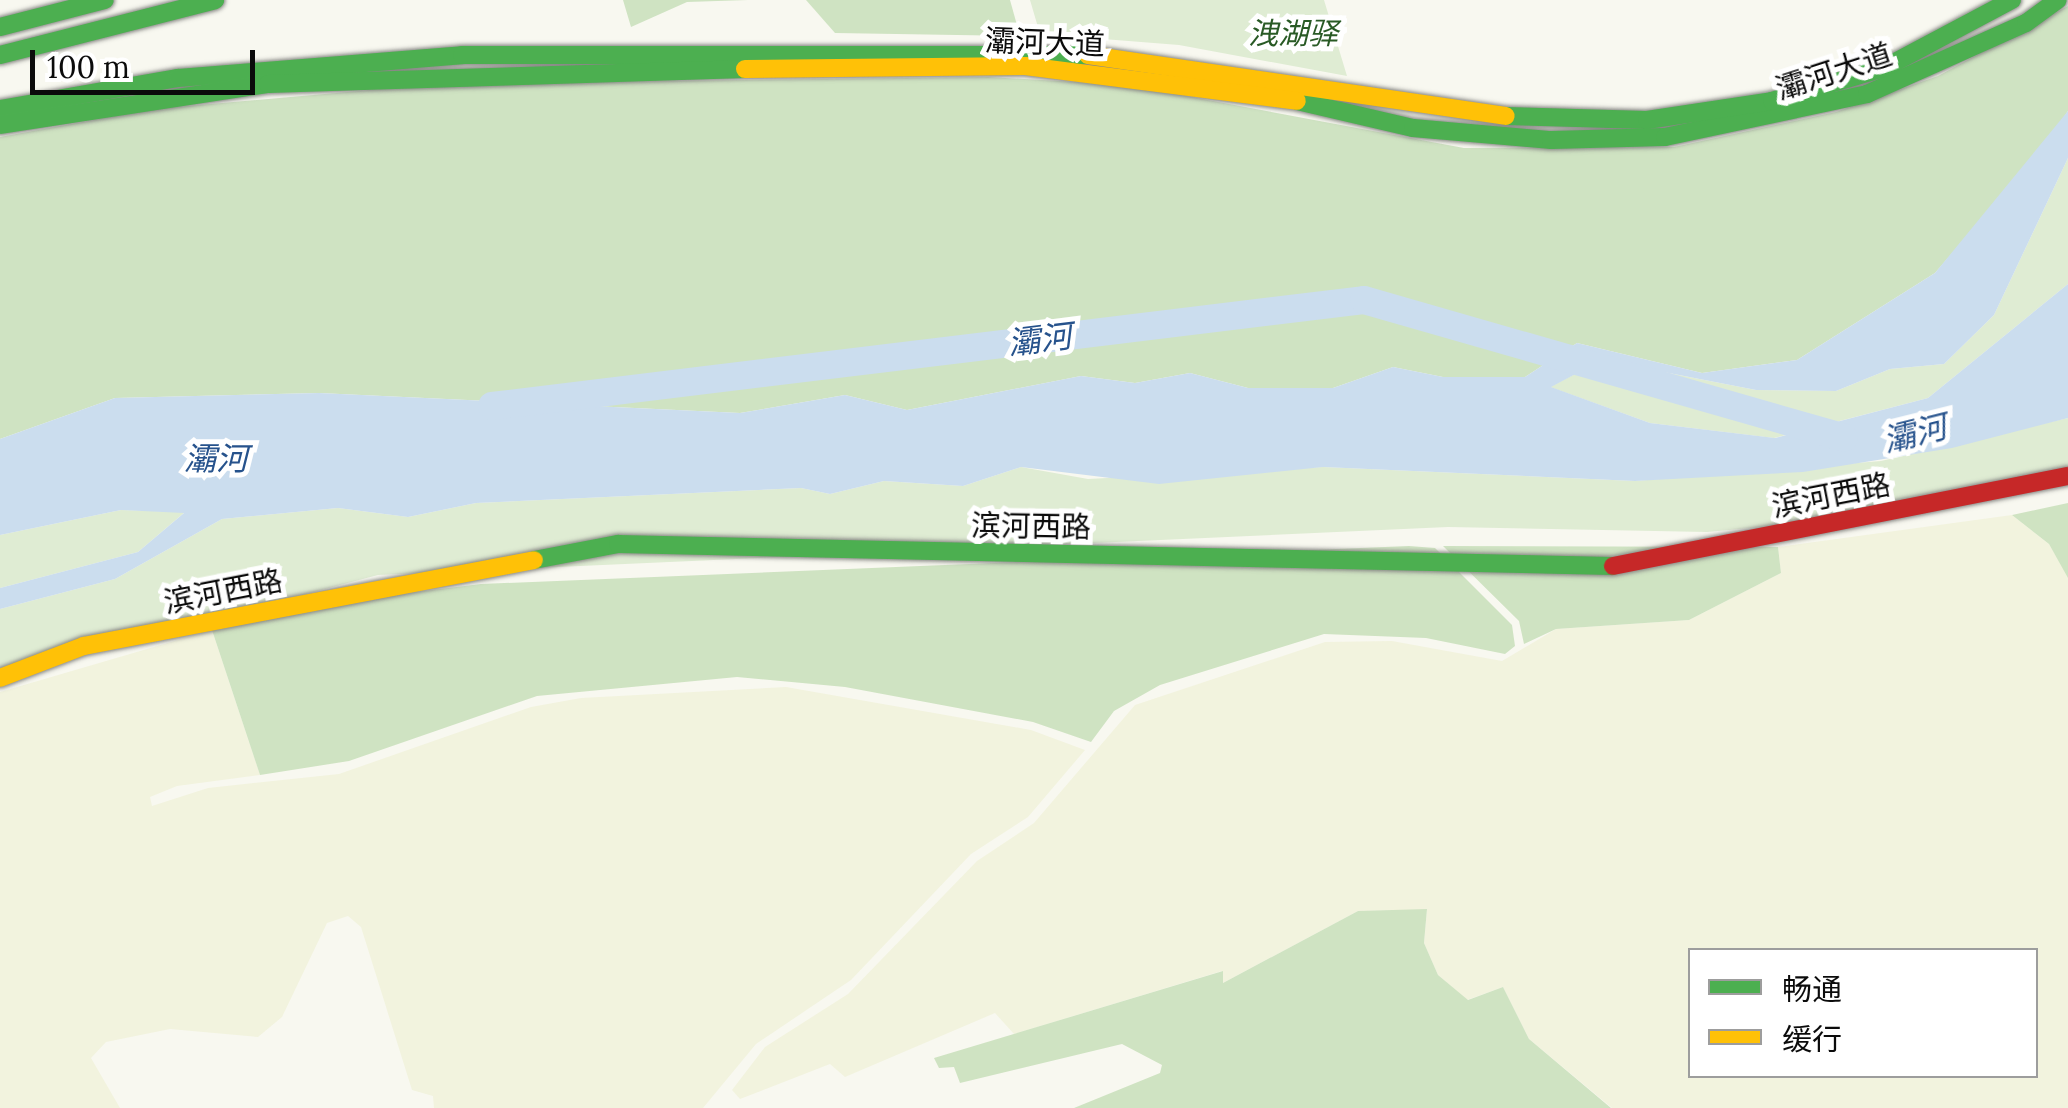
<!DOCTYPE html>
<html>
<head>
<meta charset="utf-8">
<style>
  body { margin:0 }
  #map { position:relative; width:2068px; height:1108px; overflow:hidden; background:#f8f8f0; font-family:Lora,"Noto Sans SC",serif }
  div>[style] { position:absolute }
  .farmland>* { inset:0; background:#f2f3de }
  .green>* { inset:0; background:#dfecd3 }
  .forest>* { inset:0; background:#cfe3c2 }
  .water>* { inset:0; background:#cbddee }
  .river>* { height:28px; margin:-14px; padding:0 14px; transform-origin:14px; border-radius:14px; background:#cbddee }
  .roads { filter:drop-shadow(0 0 2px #888885) drop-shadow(0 0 2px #888885) }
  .fast>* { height:18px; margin:-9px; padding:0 9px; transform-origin:9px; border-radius:9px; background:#4caf50 }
  .slow>* { height:18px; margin:-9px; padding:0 9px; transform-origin:9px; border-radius:9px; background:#ffc107 }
  .jam>* { height:18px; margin:-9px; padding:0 9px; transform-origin:9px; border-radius:9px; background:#c62828 }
  span { translate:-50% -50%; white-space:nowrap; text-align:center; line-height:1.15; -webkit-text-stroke:10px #fff; paint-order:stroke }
  .park-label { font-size:30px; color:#295a25; font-style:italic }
  .street-label { font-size:30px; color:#0b0b0b }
  .water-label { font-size:32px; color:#26528c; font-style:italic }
  .legend { position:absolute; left:1688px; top:948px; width:350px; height:130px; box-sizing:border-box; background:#fff; border:2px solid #9d9d9d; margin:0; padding:12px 18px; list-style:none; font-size:30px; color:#0b0b0b }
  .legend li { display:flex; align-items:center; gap:20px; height:50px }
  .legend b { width:50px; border:2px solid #9d9d9d }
  .scale { position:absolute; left:30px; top:50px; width:225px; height:45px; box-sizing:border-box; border:5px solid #0b0b0b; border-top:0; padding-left:12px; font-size:30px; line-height:35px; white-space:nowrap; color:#0b0b0b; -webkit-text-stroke:8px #fff; paint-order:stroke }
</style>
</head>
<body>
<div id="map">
  <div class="farmland">
    <i style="clip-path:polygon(evenodd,2012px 515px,2049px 544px,2068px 576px,2068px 1108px,1612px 1108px,1529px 1039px,1503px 987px,1467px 1000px,1438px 975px,1424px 943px,1427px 910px,1358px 911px,1221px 984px,1222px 971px,1014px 1034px,995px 1013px,845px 1077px,830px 1064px,740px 1099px,732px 1090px,765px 1047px,848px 994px,977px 861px,1034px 823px,1135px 705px,1325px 642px,1392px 641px,1502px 661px,1556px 629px,1689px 620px,1781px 573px,1778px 547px,2012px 515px,1690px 950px,2036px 950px,2036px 1076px,1690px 1076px,1690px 950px)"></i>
    <i style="clip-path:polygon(212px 630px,260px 775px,177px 786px,150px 797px,152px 806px,208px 788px,339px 774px,531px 707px,581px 698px,786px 687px,1031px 730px,1085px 750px,1028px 817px,971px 854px,851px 980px,756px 1044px,703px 1108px,434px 1108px,433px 1096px,412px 1090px,361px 927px,348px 916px,327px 923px,282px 1017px,258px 1037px,170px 1029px,106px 1042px,91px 1058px,120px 1108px,0 1108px,0 692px)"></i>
  </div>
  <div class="green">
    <i style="clip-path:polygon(1030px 0,1324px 0,1347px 76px,1179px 45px,1040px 34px)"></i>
    <i style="clip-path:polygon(2068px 158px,2068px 284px,1928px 398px,1774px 438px,1650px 423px,1550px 387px,1602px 360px,1756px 390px,1836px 391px,1890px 369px,1944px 364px,1994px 315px)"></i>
    <i style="clip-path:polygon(2068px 418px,2068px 480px,1920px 512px,1707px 532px,1448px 527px,378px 575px,0 675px,0 609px,115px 579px,222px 519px,338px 508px,408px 517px,476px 503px,801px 488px,830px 494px,884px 481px,963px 486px,1021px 467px,1088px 479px,1323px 467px,1635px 481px,1881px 461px)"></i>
    <i style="clip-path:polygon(121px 510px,185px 512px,138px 552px,0 588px,0 535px)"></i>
  </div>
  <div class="forest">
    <i style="clip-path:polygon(623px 0,748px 0,687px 2px,631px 27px)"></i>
    <i style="clip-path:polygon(806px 0,1010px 0,1020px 36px,835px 33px)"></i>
    <i style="clip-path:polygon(2068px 6px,2068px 111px,2040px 151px,1935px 273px,1797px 360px,1702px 373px,1577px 343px,1525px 377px,1443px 377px,1393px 367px,1333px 388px,1248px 388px,1190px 373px,1135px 383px,1081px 376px,907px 410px,845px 395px,740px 413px,319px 393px,115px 398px,0 439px,0 137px,154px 109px,437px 84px,988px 77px,1127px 85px,1464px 148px,1674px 147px,1836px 112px,1938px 76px)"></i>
    <i style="clip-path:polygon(2068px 503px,2068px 578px,2049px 544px,2012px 515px)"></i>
    <i style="clip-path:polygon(1409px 546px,1435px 548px,1512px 625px,1515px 646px,1505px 654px,1426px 638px,1324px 634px,1160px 685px,1114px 711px,1091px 742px,1033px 722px,845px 687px,737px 677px,537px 696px,349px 761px,260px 775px,212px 630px,302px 606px,481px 584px)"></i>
    <i style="clip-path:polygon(1443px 546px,1778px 547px,1781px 573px,1689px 620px,1556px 629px,1524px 644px,1519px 621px)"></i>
    <i style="clip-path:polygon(1427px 909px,1424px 943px,1438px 975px,1468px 1000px,1503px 987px,1529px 1039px,1611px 1108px,1074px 1108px,1160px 1073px,1162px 1065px,1122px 1044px,960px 1083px,954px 1067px,939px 1068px,934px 1058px,1223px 971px,1223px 983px,1358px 911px)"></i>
  </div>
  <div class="water">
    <i style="clip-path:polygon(2068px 111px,2068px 158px,1994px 315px,1944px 364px,1890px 369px,1836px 391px,1756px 390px,1602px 360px,1551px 387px,1650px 423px,1775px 438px,1928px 398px,2068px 284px,2068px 418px,1952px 448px,1803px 472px,1635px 481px,1323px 467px,1159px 484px,1021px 467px,963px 486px,884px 481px,830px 494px,801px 488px,476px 503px,408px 517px,338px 508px,222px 519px,115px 579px,0 609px,0 588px,138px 552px,184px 513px,121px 510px,0 535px,0 439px,115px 398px,319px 393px,740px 413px,845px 395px,907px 410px,1081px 376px,1135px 383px,1190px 373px,1248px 388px,1333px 388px,1393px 367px,1443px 377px,1525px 377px,1577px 343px,1702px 373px,1797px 360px,1935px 273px)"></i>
  </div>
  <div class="river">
    <i style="left:492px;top:406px;width:878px;rotate:-6.93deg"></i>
    <i style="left:1364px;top:300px;width:499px;rotate:16deg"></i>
  </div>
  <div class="roads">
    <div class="fast">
      <i style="left:0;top:27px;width:108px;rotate:-14.4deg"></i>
      <i style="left:0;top:55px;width:222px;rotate:-14.3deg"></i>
      <i style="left:1297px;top:101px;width:119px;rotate:13.1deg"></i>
      <i style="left:1413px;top:128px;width:139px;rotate:5deg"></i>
      <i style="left:1551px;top:140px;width:114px;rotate:-1.5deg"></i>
      <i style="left:1665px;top:137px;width:207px;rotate:-12deg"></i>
      <i style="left:1867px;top:94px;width:174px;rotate:-24.1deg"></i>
      <i style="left:2026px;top:23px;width:39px;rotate:-36deg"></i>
      <i style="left:0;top:109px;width:181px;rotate:-9.9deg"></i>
      <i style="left:178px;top:78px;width:285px;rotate:-4.6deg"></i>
      <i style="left:462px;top:55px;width:626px"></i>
      <i style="left:1506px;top:116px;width:141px;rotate:1.6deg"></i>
      <i style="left:1647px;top:120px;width:126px;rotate:-8.6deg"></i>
      <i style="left:1772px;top:101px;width:117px;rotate:-16.4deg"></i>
      <i style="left:1884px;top:68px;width:145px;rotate:-28deg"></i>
      <i style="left:0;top:125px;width:271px;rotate:-8.7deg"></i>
      <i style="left:268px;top:84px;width:477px;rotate:-1.8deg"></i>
      <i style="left:534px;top:560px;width:86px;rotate:-10.8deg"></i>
      <i style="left:618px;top:544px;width:995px;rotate:1.27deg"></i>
    </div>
    <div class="slow">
      <i style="left:1088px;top:55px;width:422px;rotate:8.3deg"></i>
      <i style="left:745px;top:69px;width:280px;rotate:-0.6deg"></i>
      <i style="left:1025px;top:66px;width:274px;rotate:7.3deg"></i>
      <i style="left:0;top:678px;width:90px;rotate:-20.9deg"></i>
      <i style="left:84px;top:646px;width:458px;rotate:-10.8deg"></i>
    </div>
    <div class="jam">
      <i style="left:1613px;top:566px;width:464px;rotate:-11.2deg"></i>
    </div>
  </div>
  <div class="park-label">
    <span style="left:1293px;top:33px">洩湖驿</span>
  </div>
  <div class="street-label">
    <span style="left:1045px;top:42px;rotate:2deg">灞河大道</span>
    <span style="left:1834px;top:71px;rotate:-18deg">灞河大道</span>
    <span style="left:1831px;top:495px;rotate:-11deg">滨河西路</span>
    <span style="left:1031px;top:526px;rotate:1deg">滨河西路</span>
    <span style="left:223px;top:591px;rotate:-11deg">滨河西路</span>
  </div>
  <div class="water-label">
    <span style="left:1040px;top:340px;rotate:-7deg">灞河</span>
    <span style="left:1915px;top:434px;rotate:-14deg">灞河</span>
    <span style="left:216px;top:459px">灞河</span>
  </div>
  <ul class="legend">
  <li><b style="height:12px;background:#4caf50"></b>畅通</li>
  <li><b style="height:12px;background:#ffc107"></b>缓行</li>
  </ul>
  <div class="scale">100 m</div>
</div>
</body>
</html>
